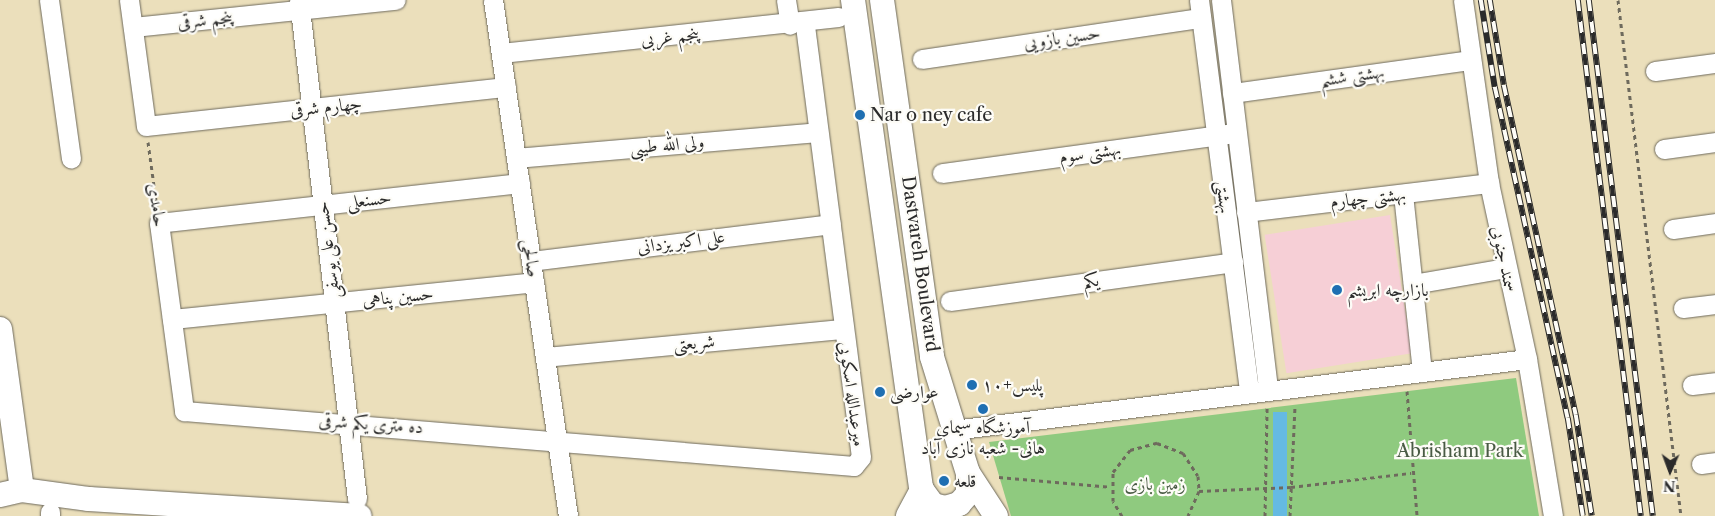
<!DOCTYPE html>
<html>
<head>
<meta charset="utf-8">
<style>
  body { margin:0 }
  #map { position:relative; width:1715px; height:516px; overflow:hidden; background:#ebdfbb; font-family:"Libre Caslon Text",Amiri,serif }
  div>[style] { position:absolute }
  .built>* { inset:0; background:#f6cfd6; transform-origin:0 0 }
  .green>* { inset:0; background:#8fca7f }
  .water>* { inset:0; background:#65bae2; transform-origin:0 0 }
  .path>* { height:3px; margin-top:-1.5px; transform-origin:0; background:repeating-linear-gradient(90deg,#6e6a5d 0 4px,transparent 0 8px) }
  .roads { filter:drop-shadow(0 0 1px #6e6a5d) drop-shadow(0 0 1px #6e6a5d) }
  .minor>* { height:19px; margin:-9.5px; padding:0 9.5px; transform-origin:9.5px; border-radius:9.5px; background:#fff }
  .major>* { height:24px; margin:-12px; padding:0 12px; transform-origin:12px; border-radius:12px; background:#fff }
  .rail>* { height:5.5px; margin-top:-2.75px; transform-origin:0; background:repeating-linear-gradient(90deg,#fdfcf7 0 11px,#2b2b2b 0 22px); box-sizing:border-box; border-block:1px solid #2b2b2b }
  .dots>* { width:14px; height:14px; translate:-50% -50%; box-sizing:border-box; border:2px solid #fdfcf7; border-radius:50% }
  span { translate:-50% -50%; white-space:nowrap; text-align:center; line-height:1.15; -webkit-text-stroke:4.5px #fdfcf7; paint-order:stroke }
  .street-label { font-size:18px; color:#2b2b2b }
  .poi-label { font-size:18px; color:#2b2b2b }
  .left { translate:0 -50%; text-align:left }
  .park-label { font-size:18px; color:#495b44 }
  .north { position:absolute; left:1645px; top:446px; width:50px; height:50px; -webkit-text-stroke:4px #fdfcf7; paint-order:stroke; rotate:182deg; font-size:14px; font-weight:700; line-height:20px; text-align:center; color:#2b2b2b }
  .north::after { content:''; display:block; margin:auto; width:18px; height:22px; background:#2b2b2b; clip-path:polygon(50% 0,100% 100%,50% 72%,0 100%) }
</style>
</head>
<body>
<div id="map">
  <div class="built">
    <i style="left:1390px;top:215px;width:140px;height:127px;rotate:81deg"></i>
  </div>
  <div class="green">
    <i style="clip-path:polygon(1516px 378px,1539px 516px,1011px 516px,989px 442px)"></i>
  </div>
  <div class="water">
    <i style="left:1273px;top:412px;width:14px;height:104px"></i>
  </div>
  <div class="path">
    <i style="left:1618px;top:0;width:520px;rotate:83.04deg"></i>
    <i style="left:148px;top:142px;width:67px;rotate:82.2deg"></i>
    <i style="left:1407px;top:391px;width:125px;rotate:85.4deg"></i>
    <i style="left:999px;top:477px;width:111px;rotate:5.1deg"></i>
    <i style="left:1199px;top:491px;width:92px;rotate:-2.5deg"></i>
    <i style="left:1291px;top:487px;width:121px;rotate:-6.7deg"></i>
    <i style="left:1122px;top:516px;width:17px;rotate:-121deg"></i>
    <i style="left:1113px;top:501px;width:29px;rotate:-90deg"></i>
    <i style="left:1113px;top:472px;width:28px;rotate:-52deg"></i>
    <i style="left:1130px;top:450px;width:28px;rotate:-15deg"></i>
    <i style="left:1157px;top:443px;width:28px;rotate:21deg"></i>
    <i style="left:1183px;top:453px;width:27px;rotate:57deg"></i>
    <i style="left:1198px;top:476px;width:15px;rotate:86deg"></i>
    <i style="left:1199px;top:491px;width:27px;rotate:114deg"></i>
    <i style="left:1265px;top:516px;width:108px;rotate:-88.9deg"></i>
    <i style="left:1290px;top:516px;width:111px;rotate:-87.4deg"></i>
  </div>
  <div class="roads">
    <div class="minor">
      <i style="left:49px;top:0;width:160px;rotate:82.1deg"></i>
      <i style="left:129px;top:0;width:127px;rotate:82.3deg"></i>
      <i style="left:146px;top:126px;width:362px;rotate:-6.2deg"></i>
      <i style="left:299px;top:0;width:502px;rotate:83.37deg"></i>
      <i style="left:493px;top:0;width:521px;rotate:81.73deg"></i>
      <i style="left:786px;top:0;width:25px;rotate:81deg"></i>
      <i style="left:1199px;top:0;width:396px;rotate:82.7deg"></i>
      <i style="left:1221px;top:0;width:394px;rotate:83.1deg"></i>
      <i style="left:1463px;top:0;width:185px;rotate:81.9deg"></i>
      <i style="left:1489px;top:183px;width:180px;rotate:77.8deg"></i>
      <i style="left:1527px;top:359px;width:159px;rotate:80.6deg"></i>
      <i style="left:133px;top:27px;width:264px;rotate:-5.9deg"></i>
      <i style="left:501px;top:53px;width:339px;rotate:-6.1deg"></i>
      <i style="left:922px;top:59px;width:282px;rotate:-8.4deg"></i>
      <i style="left:1655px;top:71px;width:61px;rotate:-7.6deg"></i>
      <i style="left:1232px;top:93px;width:241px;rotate:-7.9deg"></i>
      <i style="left:1664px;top:149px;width:51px;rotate:-7.8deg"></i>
      <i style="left:516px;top:158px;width:302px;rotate:-4.9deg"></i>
      <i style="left:942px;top:173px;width:289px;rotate:-7.8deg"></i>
      <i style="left:520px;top:183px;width:363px;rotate:173.7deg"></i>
      <i style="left:159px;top:223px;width:190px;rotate:82.4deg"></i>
      <i style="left:184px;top:411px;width:672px;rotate:4.69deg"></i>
      <i style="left:854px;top:466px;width:11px;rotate:-52deg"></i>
      <i style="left:861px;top:457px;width:438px;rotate:-97.4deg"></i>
      <i style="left:1403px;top:194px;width:179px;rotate:83.9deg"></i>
      <i style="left:1246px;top:212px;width:245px;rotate:-6.8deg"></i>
      <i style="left:1673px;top:229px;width:42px;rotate:-8.1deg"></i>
      <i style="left:531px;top:261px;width:302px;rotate:-7deg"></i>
      <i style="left:1413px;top:284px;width:94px;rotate:-9.8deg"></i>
      <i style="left:950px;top:301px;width:286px;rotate:-7.8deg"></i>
      <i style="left:1683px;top:308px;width:32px;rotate:-7deg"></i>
      <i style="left:172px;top:319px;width:364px;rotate:-5.8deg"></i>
      <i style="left:545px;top:357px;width:299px;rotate:-5.4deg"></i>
      <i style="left:1692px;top:385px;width:23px;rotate:-7deg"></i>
      <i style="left:953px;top:430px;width:578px;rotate:-7.05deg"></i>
      <i style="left:1701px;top:464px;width:14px;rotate:-8deg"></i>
      <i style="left:50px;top:516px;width:4px;rotate:-90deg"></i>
    </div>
    <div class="major">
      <i style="left:853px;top:0;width:521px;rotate:82.06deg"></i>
      <i style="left:882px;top:0;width:360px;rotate:82deg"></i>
      <i style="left:932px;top:357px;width:121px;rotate:72.8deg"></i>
      <i style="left:968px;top:473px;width:51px;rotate:56.9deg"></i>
      <i style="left:0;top:329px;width:162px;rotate:82.2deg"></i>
      <i style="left:0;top:495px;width:23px;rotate:-13deg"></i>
      <i style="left:22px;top:490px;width:68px;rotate:7.7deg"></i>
      <i style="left:89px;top:499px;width:271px;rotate:3.6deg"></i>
      <i style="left:908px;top:516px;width:30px;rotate:-62deg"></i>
      <i style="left:922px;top:490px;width:19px;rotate:54deg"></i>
      <i style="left:933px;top:505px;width:12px;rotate:14deg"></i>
      <i style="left:945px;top:508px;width:15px;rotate:-16deg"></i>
      <i style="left:959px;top:504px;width:13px;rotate:-48deg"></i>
      <i style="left:968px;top:494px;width:21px;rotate:-90deg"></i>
    </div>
  </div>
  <div class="rail">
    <i style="left:1481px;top:0;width:88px;rotate:80.9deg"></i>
    <i style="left:1495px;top:87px;width:339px;rotate:77.6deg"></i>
    <i style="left:1568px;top:418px;width:99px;rotate:81.3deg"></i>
    <i style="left:1490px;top:0;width:86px;rotate:80.6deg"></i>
    <i style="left:1504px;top:85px;width:338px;rotate:77.7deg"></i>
    <i style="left:1576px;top:415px;width:102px;rotate:81deg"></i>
    <i style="left:1578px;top:0;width:520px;rotate:83.04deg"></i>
    <i style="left:1589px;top:0;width:520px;rotate:82.93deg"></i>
  </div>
  <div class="dots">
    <i style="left:860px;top:115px;background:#1f6fb2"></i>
    <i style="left:1337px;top:290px;background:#1f6fb2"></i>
    <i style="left:972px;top:385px;background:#1f6fb2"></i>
    <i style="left:880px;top:392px;background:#1f6fb2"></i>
    <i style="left:983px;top:409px;background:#1f6fb2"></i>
    <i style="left:944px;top:481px;background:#1f6fb2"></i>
  </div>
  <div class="street-label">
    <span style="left:205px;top:20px;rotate:-6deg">پنجم شرقی</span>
    <span style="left:670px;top:37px;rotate:-6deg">پنجم غربی</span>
    <span style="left:1062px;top:38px;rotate:-8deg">حسین بازویی</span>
    <span style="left:1352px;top:76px;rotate:-8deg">بهشتی ششم</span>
    <span style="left:326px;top:107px;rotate:-6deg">چهارم شرقی</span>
    <span style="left:667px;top:145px;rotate:-5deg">ولی الله طیبی</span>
    <span style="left:1090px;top:153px;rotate:-8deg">بهشتی سوم</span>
    <span style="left:1224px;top:197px;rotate:83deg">بهشتی</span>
    <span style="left:1368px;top:198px;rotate:-6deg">بهشتی چهارم</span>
    <span style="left:369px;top:200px;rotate:-7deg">حسنعلی</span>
    <span style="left:157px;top:205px;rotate:82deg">حامدی</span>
    <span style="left:681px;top:242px;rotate:-7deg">علی اکبر یزدانی</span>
    <span style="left:328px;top:250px;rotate:-97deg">حسن علی یوسفی</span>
    <span style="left:531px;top:258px;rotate:82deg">صالحی</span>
    <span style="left:1504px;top:259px;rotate:78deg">سمند جنوبی</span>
    <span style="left:920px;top:264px;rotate:82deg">Dastvareh Boulevard</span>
    <span style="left:1091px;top:281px;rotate:-8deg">یکم</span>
    <span style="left:398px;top:297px;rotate:-6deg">حسین پناهی</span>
    <span style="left:694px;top:343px;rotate:-5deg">شریعتی</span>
    <span style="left:852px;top:394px;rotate:82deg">میرعبدالله اسکویی</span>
    <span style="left:371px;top:424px;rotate:4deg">ده متری یکم شرقی</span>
  </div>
  <div class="poi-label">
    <span class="left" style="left:870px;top:115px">Nar o ney cafe</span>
    <span class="left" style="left:1347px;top:290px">بازارچه ابریشم</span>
    <span class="left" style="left:982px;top:385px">پلیس+۱۰</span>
    <span class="left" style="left:890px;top:392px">عوارضی</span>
    <span style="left:983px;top:438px">آموزشگاه سیمای<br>هانی- شعبه نازی آباد</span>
    <span class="left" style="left:954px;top:481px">قلعه</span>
  </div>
  <div class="park-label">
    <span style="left:1460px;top:451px">Abrisham Park</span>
    <span style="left:1155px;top:484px">زمین بازی</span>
  </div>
  <div class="north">N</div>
</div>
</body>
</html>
